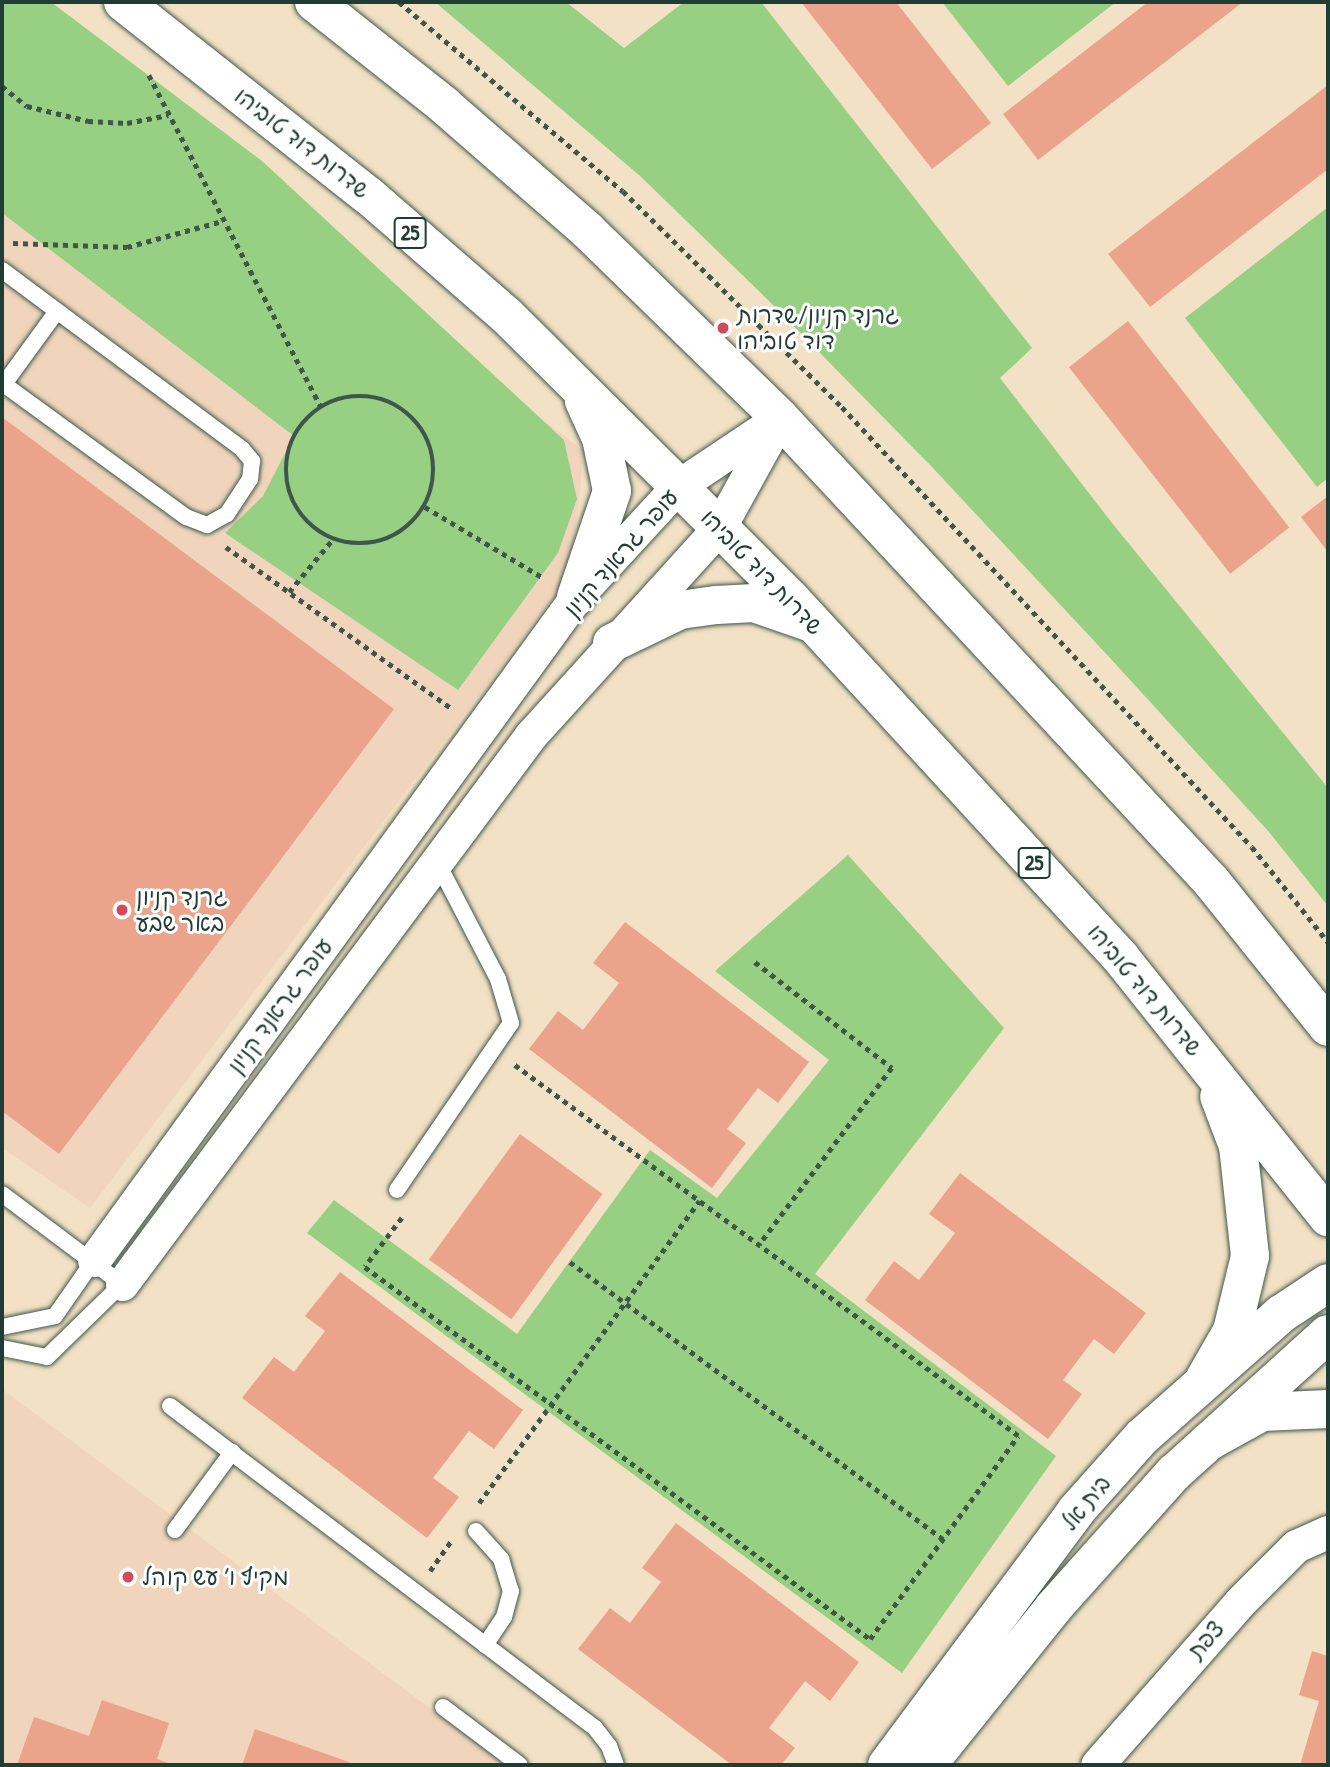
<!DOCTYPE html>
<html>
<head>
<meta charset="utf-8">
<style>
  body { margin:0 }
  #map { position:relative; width:1330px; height:1767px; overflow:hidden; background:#f2e1c4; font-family:"Patrick Hand","Playpen Sans Hebrew",sans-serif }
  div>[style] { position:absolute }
  .built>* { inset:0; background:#f0d5bc }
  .green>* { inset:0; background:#97d083 }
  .building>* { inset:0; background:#eba48b; transform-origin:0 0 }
  .path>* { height:4.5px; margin-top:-2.25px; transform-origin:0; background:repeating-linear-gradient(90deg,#3f564a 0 5px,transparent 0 10px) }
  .path>.ring { margin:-2.25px; padding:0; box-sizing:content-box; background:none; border:4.5px solid #3f564a; border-radius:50% }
  .roads { filter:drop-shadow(0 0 2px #3f564a) drop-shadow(0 0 2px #3f564a) }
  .lane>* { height:16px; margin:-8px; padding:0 8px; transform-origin:8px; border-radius:8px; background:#fff }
  .street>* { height:33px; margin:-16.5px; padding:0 16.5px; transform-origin:16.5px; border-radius:16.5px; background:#fff }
  .secondary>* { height:38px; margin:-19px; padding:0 19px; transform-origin:19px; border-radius:19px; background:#fff }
  .highway>* { height:38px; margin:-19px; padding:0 19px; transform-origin:19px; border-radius:19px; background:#fff }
  .dots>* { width:19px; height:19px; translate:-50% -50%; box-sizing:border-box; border:4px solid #fff; border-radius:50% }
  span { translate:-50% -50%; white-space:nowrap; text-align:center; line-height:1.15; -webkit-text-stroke:6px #fff; paint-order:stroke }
  .shield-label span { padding:2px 5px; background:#fff; border:2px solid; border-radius:5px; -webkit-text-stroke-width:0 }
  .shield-label { font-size:21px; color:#1f3d34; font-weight:700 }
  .street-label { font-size:23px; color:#1f3d34 }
  .poi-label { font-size:23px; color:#1f3d34 }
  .left { translate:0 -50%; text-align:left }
  .frame { position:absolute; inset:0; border:4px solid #1f3d34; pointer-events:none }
</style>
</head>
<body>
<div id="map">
  <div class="built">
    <i style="clip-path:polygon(2px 13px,584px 451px,571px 574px,90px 1208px,2px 1148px)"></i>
    <i style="clip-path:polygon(2px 1389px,506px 1765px,2px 1765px)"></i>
  </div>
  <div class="green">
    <i style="clip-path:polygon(2px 2px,51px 2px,262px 161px,564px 440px,577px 499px,558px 553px,458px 690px,225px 533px,263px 496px,294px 436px,2px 213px)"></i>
    <i style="clip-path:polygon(435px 2px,566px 2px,624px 48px,684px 2px,761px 2px,1032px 348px,1000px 378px,1112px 523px,1328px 788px,1328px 906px,1269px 832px,1110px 658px,932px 467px,768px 300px,639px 175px)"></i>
    <i style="clip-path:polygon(942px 2px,1116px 2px,1008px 86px)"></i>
    <i style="clip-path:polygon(1328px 207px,1328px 478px,1317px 487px,1185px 318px)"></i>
    <i style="clip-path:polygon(848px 855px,1004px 1028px,815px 1274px,1056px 1456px,902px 1673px,307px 1233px,334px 1200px,517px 1334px,650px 1150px,717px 1198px,829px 1060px,715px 971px)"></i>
  </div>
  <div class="building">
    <i style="clip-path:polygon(801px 2px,896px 2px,991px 123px,932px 169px)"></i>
    <i style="clip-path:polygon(1148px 2px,1243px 2px,1038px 160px,1003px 114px)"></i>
    <i style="clip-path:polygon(1328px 85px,1328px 169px,1150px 307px,1108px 254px)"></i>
    <i style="left:1128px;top:321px;width:262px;height:75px;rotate:52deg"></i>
    <i style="clip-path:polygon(2px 417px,394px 709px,59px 1154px,2px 1111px)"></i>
    <i style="clip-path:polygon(1328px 496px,1328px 552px,1301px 517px)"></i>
    <i style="clip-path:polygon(625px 922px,809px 1062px,778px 1103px,758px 1088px,727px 1129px,746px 1143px,712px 1188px,529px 1049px,558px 1011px,583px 1030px,619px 983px,593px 963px)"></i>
    <i style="left:520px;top:1134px;width:102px;height:155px;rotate:36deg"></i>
    <i style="clip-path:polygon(960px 1173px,1146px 1313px,1114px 1354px,1094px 1339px,1063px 1380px,1082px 1394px,1048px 1439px,865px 1300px,894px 1261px,919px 1280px,955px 1233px,929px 1214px)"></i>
    <i style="clip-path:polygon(340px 1272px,523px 1410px,494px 1449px,469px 1431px,433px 1478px,459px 1497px,427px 1538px,242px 1398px,274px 1357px,294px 1372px,325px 1331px,305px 1316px)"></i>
    <i style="clip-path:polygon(676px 1523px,859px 1662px,830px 1701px,805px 1681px,769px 1728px,795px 1748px,781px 1765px,732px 1765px,578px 1649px,610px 1608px,630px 1623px,661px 1582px,642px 1568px)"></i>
    <i style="clip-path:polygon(1312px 1651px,1328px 1656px,1328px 1765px,1300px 1765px,1319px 1701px,1299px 1695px)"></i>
    <i style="clip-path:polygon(102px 1700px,169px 1723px,157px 1759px,174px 1765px,17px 1765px,34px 1717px,89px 1736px)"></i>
    <i style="clip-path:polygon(255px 1729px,349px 1762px,348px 1765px,242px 1765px)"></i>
  </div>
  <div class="path">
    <i style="left:399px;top:2px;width:293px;rotate:40.2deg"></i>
    <i style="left:623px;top:191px;width:308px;rotate:44.6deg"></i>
    <i style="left:842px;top:407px;width:601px;rotate:47.02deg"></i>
    <i style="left:1252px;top:847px;width:122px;rotate:51.3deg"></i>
    <i style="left:149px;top:75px;width:374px;rotate:62.6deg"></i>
    <i style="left:2px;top:86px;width:32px;rotate:39deg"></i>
    <i style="left:27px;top:106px;width:63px;rotate:13.8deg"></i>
    <i style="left:88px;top:121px;width:39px;rotate:3deg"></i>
    <i style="left:127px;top:123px;width:42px;rotate:-11deg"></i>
    <i style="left:13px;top:243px;width:114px;rotate:2deg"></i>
    <i style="left:127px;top:247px;width:99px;rotate:-15.2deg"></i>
    <i class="ring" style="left:286px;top:396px;width:143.5px;height:143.5px"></i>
    <i style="left:425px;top:507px;width:136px;rotate:30.9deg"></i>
    <i style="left:226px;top:547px;width:278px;rotate:35.6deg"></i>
    <i style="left:289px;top:592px;width:69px;rotate:-50.3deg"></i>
    <i style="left:755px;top:962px;width:173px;rotate:37.7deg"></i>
    <i style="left:892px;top:1068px;width:221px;rotate:126.9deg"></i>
    <i style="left:402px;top:1218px;width:61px;rotate:127.1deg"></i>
    <i style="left:365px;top:1267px;width:627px;rotate:36.38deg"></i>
    <i style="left:870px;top:1639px;width:251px;rotate:-53.9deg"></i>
    <i style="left:1018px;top:1436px;width:627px;rotate:-143.62deg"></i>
    <i style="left:570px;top:1262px;width:465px;rotate:36.6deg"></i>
    <i style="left:479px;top:1503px;width:374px;rotate:-53.9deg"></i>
    <i style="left:430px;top:1571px;width:37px;rotate:-55deg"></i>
  </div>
  <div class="roads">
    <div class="lane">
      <i style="left:2px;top:270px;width:299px;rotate:36.7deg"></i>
      <i style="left:242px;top:449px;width:16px;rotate:50deg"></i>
      <i style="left:252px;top:461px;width:18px;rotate:96deg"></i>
      <i style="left:250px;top:479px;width:42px;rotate:123.3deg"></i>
      <i style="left:227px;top:514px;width:23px;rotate:151deg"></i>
      <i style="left:207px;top:525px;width:22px;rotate:-159deg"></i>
      <i style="left:186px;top:517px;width:228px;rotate:-143.9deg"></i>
      <i style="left:4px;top:384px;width:90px;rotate:-54deg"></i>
      <i style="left:397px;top:1190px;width:202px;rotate:-55.7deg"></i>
      <i style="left:511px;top:1023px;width:46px;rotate:-106.5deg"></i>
      <i style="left:498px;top:979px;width:132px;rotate:-117.5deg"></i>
      <i style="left:2px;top:1194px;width:150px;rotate:36.9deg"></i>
      <i style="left:122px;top:1284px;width:105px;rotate:135.8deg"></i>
      <i style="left:47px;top:1357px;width:46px;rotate:-168.7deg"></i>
      <i style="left:2px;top:1327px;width:54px;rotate:-11.7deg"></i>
      <i style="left:55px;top:1316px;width:68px;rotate:-55.1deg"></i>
      <i style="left:170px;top:1406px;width:533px;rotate:37.15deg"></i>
      <i style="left:595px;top:1728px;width:23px;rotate:52deg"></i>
      <i style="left:609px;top:1746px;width:20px;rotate:70deg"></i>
      <i style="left:175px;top:1530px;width:97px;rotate:-53.8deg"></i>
      <i style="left:476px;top:1531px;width:38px;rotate:48deg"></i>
      <i style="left:501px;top:1559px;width:34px;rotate:73deg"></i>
      <i style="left:511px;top:1591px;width:27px;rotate:105deg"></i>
      <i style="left:504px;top:1617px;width:34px;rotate:124deg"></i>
      <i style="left:443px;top:1707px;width:96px;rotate:37deg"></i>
    </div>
    <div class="street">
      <i style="left:94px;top:1260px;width:820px;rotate:-53.98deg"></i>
      <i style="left:576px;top:597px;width:151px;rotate:-47.4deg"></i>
      <i style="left:678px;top:486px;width:123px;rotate:-33.7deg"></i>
      <i style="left:122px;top:1284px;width:685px;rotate:-53.31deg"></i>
      <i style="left:531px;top:735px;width:280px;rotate:-47.8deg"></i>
      <i style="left:719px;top:528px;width:120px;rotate:-61.1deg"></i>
      <i style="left:1097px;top:1765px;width:217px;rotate:-48.7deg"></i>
      <i style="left:1240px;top:1602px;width:79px;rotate:-45deg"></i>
      <i style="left:1296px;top:1546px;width:35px;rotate:-24deg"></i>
    </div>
    <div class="secondary">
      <i style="left:887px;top:1765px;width:317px;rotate:-53.3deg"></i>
      <i style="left:1076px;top:1511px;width:99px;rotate:-48.3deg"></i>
      <i style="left:1142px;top:1437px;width:186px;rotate:-41.5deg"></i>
      <i style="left:1281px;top:1314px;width:56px;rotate:-33.4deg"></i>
      <i style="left:927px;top:1765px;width:203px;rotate:-51.2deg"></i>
      <i style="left:1054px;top:1607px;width:180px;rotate:-48.2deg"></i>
      <i style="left:1174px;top:1473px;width:207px;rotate:-42.1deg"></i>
    </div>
    <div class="highway">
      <i style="left:123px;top:2px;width:313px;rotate:38.3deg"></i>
      <i style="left:369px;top:196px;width:183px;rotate:41deg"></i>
      <i style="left:507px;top:316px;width:241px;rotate:44.8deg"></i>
      <i style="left:678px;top:486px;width:160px;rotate:45deg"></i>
      <i style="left:791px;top:599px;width:488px;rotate:47.4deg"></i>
      <i style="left:1121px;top:958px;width:332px;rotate:51.4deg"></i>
      <i style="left:314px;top:2px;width:167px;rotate:38.4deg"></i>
      <i style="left:445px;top:106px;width:189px;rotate:41.1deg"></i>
      <i style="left:587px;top:230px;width:269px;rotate:44.2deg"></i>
      <i style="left:780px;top:418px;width:633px;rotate:47.05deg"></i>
      <i style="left:1211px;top:881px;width:187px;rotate:51.3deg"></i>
      <i style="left:576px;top:597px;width:112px;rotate:-71.2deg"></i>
      <i style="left:612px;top:491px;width:54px;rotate:-101.7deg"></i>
      <i style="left:601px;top:438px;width:41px;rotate:-114.7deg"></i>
      <i style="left:612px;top:643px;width:76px;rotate:-25.9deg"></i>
      <i style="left:680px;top:610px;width:37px;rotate:-8deg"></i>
      <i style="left:717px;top:605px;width:37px;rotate:-3deg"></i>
      <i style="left:754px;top:603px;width:58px;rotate:19.1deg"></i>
      <i style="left:1204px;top:1380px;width:56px;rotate:-60.3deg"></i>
      <i style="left:1232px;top:1331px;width:77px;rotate:-76.5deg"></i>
      <i style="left:1250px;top:1256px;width:111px;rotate:-96.2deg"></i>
      <i style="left:1238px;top:1146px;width:53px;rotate:-110.8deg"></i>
      <i style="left:1208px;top:1442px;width:62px;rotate:-29.1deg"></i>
      <i style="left:1262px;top:1412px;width:66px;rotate:-2.6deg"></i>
    </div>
  </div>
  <div class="dots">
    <i style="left:723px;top:328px;background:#d1495b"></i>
    <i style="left:122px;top:910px;background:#d1495b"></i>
    <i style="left:128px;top:1577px;background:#d1495b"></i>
  </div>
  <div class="shield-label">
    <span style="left:410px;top:233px">25</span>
    <span style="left:1034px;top:863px">25</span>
  </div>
  <div class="street-label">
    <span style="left:302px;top:143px;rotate:38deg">שדרות דוד טוביהו</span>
    <span style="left:621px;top:553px;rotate:-49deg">עופר גראנד קניון</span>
    <span style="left:762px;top:572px;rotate:46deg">שדרות דוד טוביהו</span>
    <span style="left:1145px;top:990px;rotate:50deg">שדרות דוד טוביהו</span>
    <span style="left:280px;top:1006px;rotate:-54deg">עופר גראנד קניון</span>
    <span style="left:1086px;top:1503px;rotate:-51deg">בית אל</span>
    <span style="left:1206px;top:1640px;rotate:-49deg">צפת</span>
  </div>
  <div class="poi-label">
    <span class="left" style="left:737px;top:328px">גרנד קניון/שדרות<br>דוד טוביהו</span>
    <span class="left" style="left:136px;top:910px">גרנד קניון<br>באר שבע</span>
    <span class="left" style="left:142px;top:1577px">מקיף ו׳ עש קוהל</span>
  </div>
  <div class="frame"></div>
</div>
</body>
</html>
